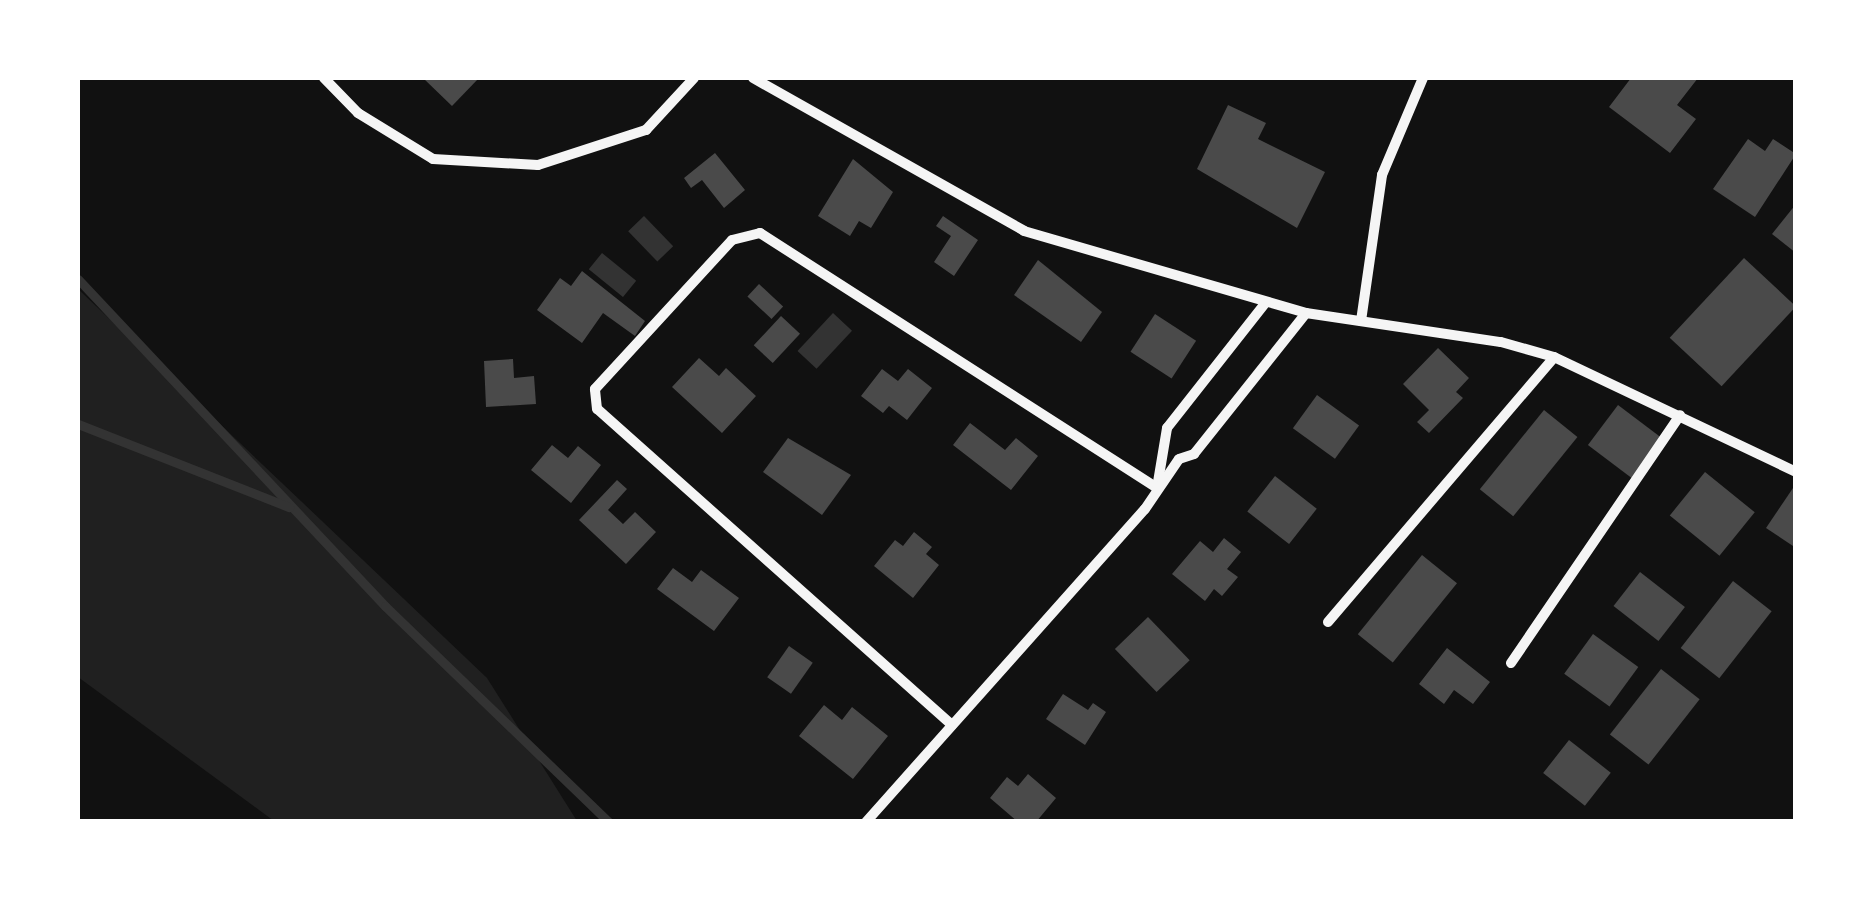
<!DOCTYPE html>
<html>
<head>
<meta charset="utf-8">
<style>
  body { margin:0 }
  #map { position:relative; width:1873px; height:899px; overflow:hidden; background:#111; font-family:"Fira Sans Condensed",sans-serif }
  div>[style] { position:absolute }
  .green>* { inset:0; background:#202020 }
  .water>* { inset:0; background:#333; transform-origin:0 0 }
  .stream>* { height:9px; margin:-4.5px; padding:0 4.5px; transform-origin:4.5px; border-radius:4.5px; background:#333 }
  .building>* { inset:0; background:#4a4a4a; transform-origin:0 0 }
  .minor>* { height:10px; margin:-5px; padding:0 5px; transform-origin:5px; border-radius:5px; background:#f5f5f5 }
  span { translate:-50% -50%; white-space:nowrap; text-align:center; line-height:1.15; -webkit-text-stroke:8px #fff; paint-order:stroke }
  .frame { position:absolute; inset:0; border:80px solid #fff; pointer-events:none }
</style>
</head>
<body>
<div id="map">
  <div class="green">
    <i style="clip-path:polygon(78px 289px,487px 678px,577px 821px,274px 821px,78px 677px)"></i>
  </div>
  <div class="water">
    <i style="left:644px;top:216px;width:42px;height:22px;rotate:46deg"></i>
    <i style="left:602px;top:253px;width:44px;height:21px;rotate:39deg"></i>
    <i style="left:833px;top:313px;width:26px;height:52px;rotate:43deg"></i>
  </div>
  <div class="stream">
    <i style="left:78px;top:279px;width:449px;rotate:46.8deg"></i>
    <i style="left:385px;top:606px;width:311px;rotate:44deg"></i>
    <i style="left:78px;top:424px;width:227px;rotate:21.5deg"></i>
  </div>
  <div class="building">
    <i style="clip-path:polygon(423px 78px,479px 78px,452px 106px)"></i>
    <i style="clip-path:polygon(1631px 78px,1698px 78px,1677px 105px,1696px 119px,1670px 153px,1609px 107px)"></i>
    <i style="clip-path:polygon(1228px 105px,1266px 123px,1258px 139px,1325px 172px,1297px 228px,1197px 169px)"></i>
    <i style="clip-path:polygon(1748px 139px,1765px 151px,1773px 139px,1796px 154px,1755px 217px,1713px 189px)"></i>
    <i style="clip-path:polygon(715px 153px,745px 190px,724px 208px,702px 180px,691px 188px,684px 178px)"></i>
    <i style="clip-path:polygon(853px 159px,893px 192px,871px 228px,859px 221px,850px 236px,818px 216px)"></i>
    <i style="clip-path:polygon(1796px 204px,1796px 253px,1772px 234px)"></i>
    <i style="clip-path:polygon(943px 216px,978px 240px,954px 276px,934px 262px,951px 236px,936px 226px)"></i>
    <i style="left:1744px;top:258px;width:71px;height:109px;rotate:43deg"></i>
    <i style="clip-path:polygon(1038px 260px,1102px 312px,1081px 342px,1014px 295px)"></i>
    <i style="clip-path:polygon(582px 271px,645px 321px,635px 336px,603px 313px,582px 343px,537px 310px,560px 278px,571px 286px)"></i>
    <i style="left:759px;top:284px;width:33px;height:17px;rotate:43deg"></i>
    <i style="left:1155px;top:314px;width:49px;height:45px;rotate:33deg"></i>
    <i style="left:781px;top:316px;width:26px;height:40px;rotate:43deg"></i>
    <i style="clip-path:polygon(1438px 348px,1469px 378px,1456px 392px,1463px 398px,1429px 433px,1417px 422px,1429px 410px,1403px 384px)"></i>
    <i style="clip-path:polygon(699px 358px,719px 376px,726px 368px,756px 396px,722px 433px,672px 387px)"></i>
    <i style="clip-path:polygon(513px 359px,514px 378px,534px 376px,536px 404px,486px 407px,484px 361px)"></i>
    <i style="clip-path:polygon(882px 369px,898px 381px,908px 369px,932px 388px,907px 420px,889px 406px,883px 413px,861px 396px)"></i>
    <i style="left:1317px;top:395px;width:52px;height:41px;rotate:36deg"></i>
    <i style="left:1618px;top:405px;width:56px;height:50px;rotate:37deg"></i>
    <i style="left:1544px;top:410px;width:43px;height:102px;rotate:39deg"></i>
    <i style="clip-path:polygon(970px 423px,1005px 450px,1016px 438px,1038px 456px,1011px 490px,953px 445px)"></i>
    <i style="clip-path:polygon(788px 438px,851px 475px,822px 515px,763px 472px)"></i>
    <i style="clip-path:polygon(552px 445px,568px 458px,578px 446px,601px 465px,571px 503px,531px 470px)"></i>
    <i style="left:1705px;top:472px;width:64px;height:56px;rotate:39deg"></i>
    <i style="left:1275px;top:476px;width:53px;height:45px;rotate:38deg"></i>
    <i style="clip-path:polygon(617px 480px,627px 489px,608px 510px,623px 524px,635px 512px,656px 532px,626px 564px,579px 520px)"></i>
    <i style="clip-path:polygon(1793px 488px,1796px 490px,1796px 548px,1766px 528px)"></i>
    <i style="clip-path:polygon(914px 532px,932px 547px,926px 554px,939px 565px,913px 598px,874px 566px,895px 540px,903px 546px)"></i>
    <i style="clip-path:polygon(1224px 538px,1241px 552px,1227px 569px,1238px 577px,1222px 596px,1214px 589px,1205px 601px,1172px 574px,1200px 541px,1213px 552px)"></i>
    <i style="left:1422px;top:555px;width:45px;height:102px;rotate:39deg"></i>
    <i style="clip-path:polygon(673px 568px,692px 582px,701px 570px,739px 598px,714px 631px,657px 589px)"></i>
    <i style="left:1640px;top:572px;width:57px;height:43px;rotate:38deg"></i>
    <i style="left:1733px;top:581px;width:49px;height:85px;rotate:38deg"></i>
    <i style="left:1148px;top:617px;width:60px;height:46px;rotate:46deg"></i>
    <i style="left:1593px;top:634px;width:56px;height:49px;rotate:36deg"></i>
    <i style="left:789px;top:646px;width:29px;height:38px;rotate:35deg"></i>
    <i style="clip-path:polygon(1447px 648px,1490px 682px,1473px 704px,1454px 690px,1444px 704px,1419px 684px)"></i>
    <i style="left:1661px;top:669px;width:49px;height:83px;rotate:38deg"></i>
    <i style="clip-path:polygon(1063px 694px,1088px 710px,1093px 703px,1106px 712px,1085px 745px,1046px 719px)"></i>
    <i style="clip-path:polygon(824px 705px,842px 720px,852px 707px,888px 736px,853px 779px,799px 736px)"></i>
    <i style="left:1569px;top:740px;width:53px;height:42px;rotate:38deg"></i>
    <i style="clip-path:polygon(1028px 774px,1056px 798px,1036px 822px,1018px 822px,990px 798px,1007px 777px,1018px 786px)"></i>
  </div>
  <div class="minor">
    <i style="left:324px;top:78px;width:49px;rotate:45.8deg"></i>
    <i style="left:358px;top:113px;width:88px;rotate:31.5deg"></i>
    <i style="left:433px;top:159px;width:105px;rotate:3.3deg"></i>
    <i style="left:538px;top:165px;width:114px;rotate:-18deg"></i>
    <i style="left:646px;top:130px;width:71px;rotate:-47.3deg"></i>
    <i style="left:753px;top:78px;width:311px;rotate:29.4deg"></i>
    <i style="left:1024px;top:231px;width:294px;rotate:16.2deg"></i>
    <i style="left:1306px;top:313px;width:197px;rotate:8.5deg"></i>
    <i style="left:1501px;top:342px;width:55px;rotate:15.8deg"></i>
    <i style="left:1554px;top:357px;width:268px;rotate:25.4deg"></i>
    <i style="left:1361px;top:321px;width:148px;rotate:-81.8deg"></i>
    <i style="left:1382px;top:175px;width:105px;rotate:-67.1deg"></i>
    <i style="left:1328px;top:622px;width:348px;rotate:-49.5deg"></i>
    <i style="left:1511px;top:663px;width:300px;rotate:-55.7deg"></i>
    <i style="left:952px;top:725px;width:475px;rotate:-138.3deg"></i>
    <i style="left:597px;top:409px;width:20px;rotate:-96deg"></i>
    <i style="left:595px;top:389px;width:202px;rotate:-47.4deg"></i>
    <i style="left:732px;top:240px;width:29px;rotate:-14deg"></i>
    <i style="left:760px;top:233px;width:472px;rotate:32.7deg"></i>
    <i style="left:1157px;top:488px;width:61px;rotate:-80.5deg"></i>
    <i style="left:1167px;top:428px;width:160px;rotate:-51.8deg"></i>
    <i style="left:866px;top:822px;width:419px;rotate:-48.3deg"></i>
    <i style="left:1145px;top:509px;width:60px;rotate:-55.8deg"></i>
    <i style="left:1179px;top:459px;width:16px;rotate:-18deg"></i>
    <i style="left:1194px;top:454px;width:180px;rotate:-51.5deg"></i>
  </div>
  <div class="frame"></div>
</div>
</body>
</html>
